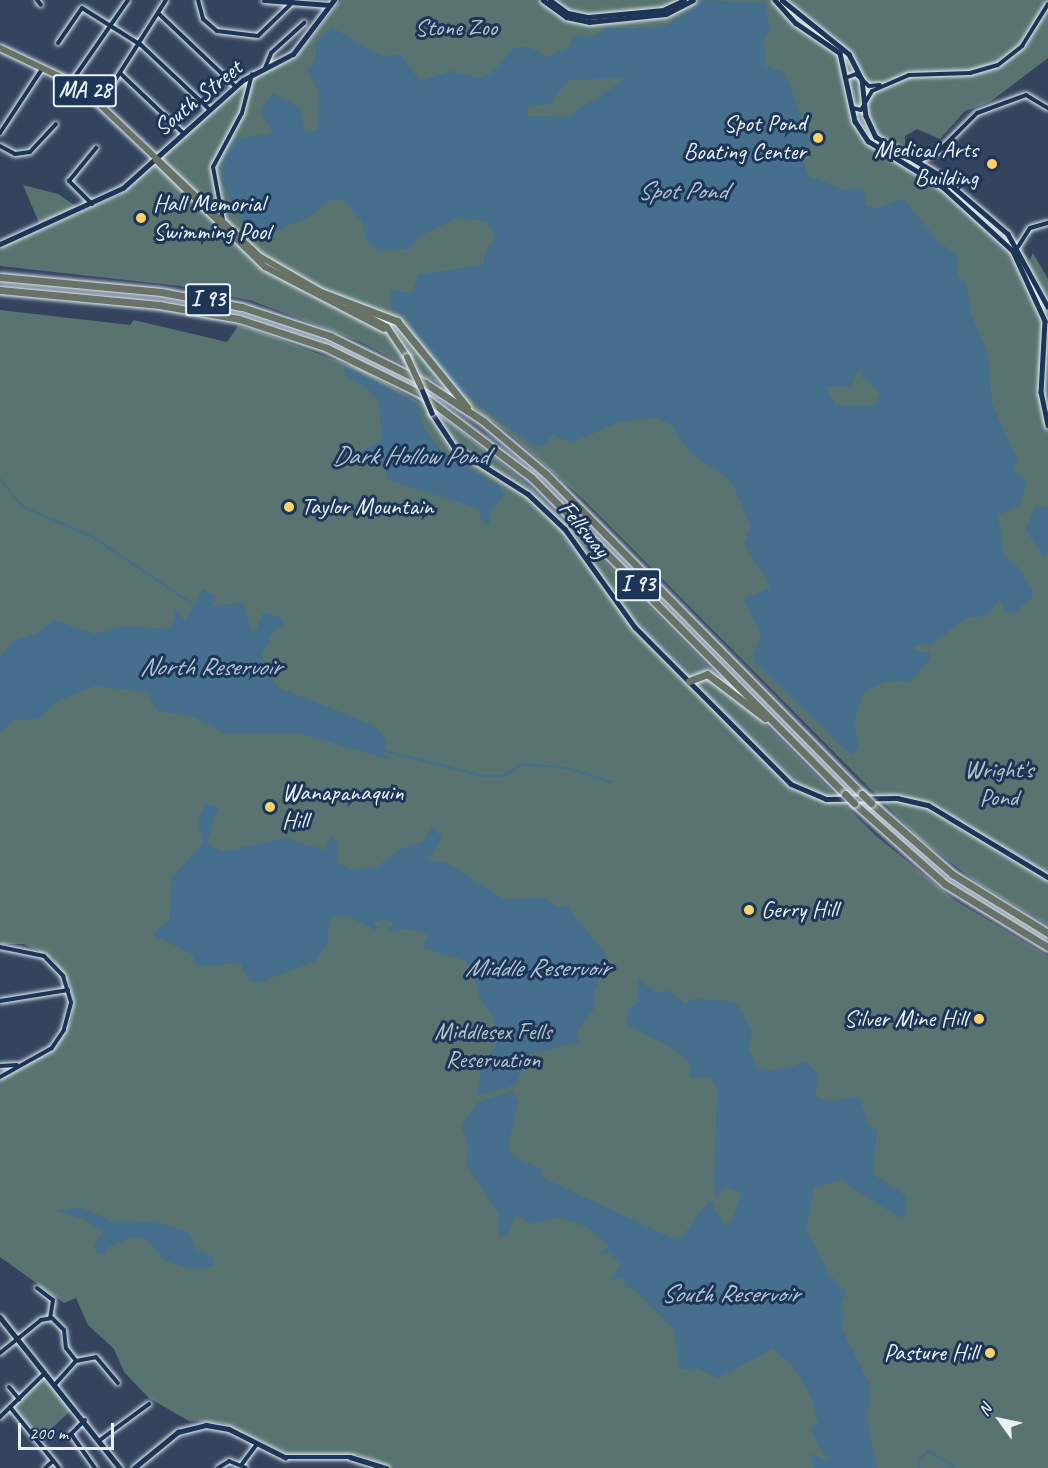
<!DOCTYPE html>
<html>
<head>
<meta charset="utf-8">
<style>
  body { margin:0 }
  #map { position:relative; width:1048px; height:1468px; overflow:hidden; background:#34445f; font-family:Caveat,sans-serif }
  div>[style] { position:absolute }
  .green>* { inset:0; background:#587370; transform-origin:0 0 }
  .water>* { inset:0; background:#456f8d }
  .stream>* { height:1.5px; margin:-0.75px; padding:0 0.75px; transform-origin:0.75px; border-radius:0.75px; background:#456f8d }
  .roads { filter:drop-shadow(0 0 2px #e8f1f8) drop-shadow(0 0 2px #e8f1f8) }
  .minor>* { height:4px; margin:-2px; padding:0 2px; transform-origin:2px; border-radius:2px; background:#1d3557 }
  .tertiary>* { height:4.5px; margin:-2.25px; padding:0 2.25px; transform-origin:2.25px; border-radius:2.25px; background:#1d3557 }
  .secondary>* { height:4.5px; margin:-2.25px; padding:0 2.25px; transform-origin:2.25px; border-radius:2.25px; background:#1d3557 }
  .primary>* { height:6px; margin:-3px; padding:0 3px; transform-origin:3px; border-radius:3px; background:#697266 }
  .motorway>* { height:7px; margin:-3.5px; padding:0 3.5px; transform-origin:3.5px; border-radius:3.5px; background:#697266 }
  .bridges { filter:drop-shadow(0 0 2px #e8f1f8) drop-shadow(0 0 2px #e8f1f8) }
  .secondary-bridge>* { height:4.5px; margin:-2.25px; padding:0 2.25px; transform-origin:2.25px; border-radius:2.25px; background:#1d3557 }
  .primary-bridge>* { height:6px; margin:-3px; padding:0 3px; transform-origin:3px; border-radius:3px; background:#697266 }
  .motorway-bridge>* { height:7px; margin:-3.5px; padding:0 3.5px; transform-origin:3.5px; border-radius:3.5px; background:#697266 }
  .dots>* { width:16px; height:16px; translate:-50% -50%; box-sizing:border-box; border:3px solid #1d3557; border-radius:50% }
  span { translate:-50% -50%; white-space:nowrap; text-align:center; line-height:1.15; -webkit-text-stroke:6px #1d3557; paint-order:stroke }
  .shield-label span { padding:2px 4px; background:#1d3557; border:2px solid; border-radius:4px; -webkit-text-stroke-width:0 }
  .shield-label { font-size:22px; color:#e8f1f8; font-weight:700 }
  .park-label { font-size:24px; color:#b6c5c8 }
  .street-label { font-size:24px; color:#e8f1f8 }
  .poi-label { font-size:24px; color:#e8f1f8 }
  .right { translate:-100% -50%; text-align:right }
  .left { translate:0 -50%; text-align:left }
  .water-label { font-size:26px; color:#afc4d3; font-style:italic }
  .north { position:absolute; left:970px; top:1390px; width:60px; height:60px; -webkit-text-stroke:4px #1d3557; paint-order:stroke; rotate:303deg; font-size:16px; font-weight:700; line-height:24px; text-align:center; color:#e8f1f8 }
  .north::after { content:''; display:block; margin:auto; width:21px; height:27px; background:#e8f1f8; clip-path:polygon(50% 0,100% 100%,50% 72%,0 100%) }
  .scale { position:absolute; left:18px; top:1423px; width:96px; height:27px; box-sizing:border-box; border:3px solid #e8f1f8; border-top:0; padding-left:8px; font-size:18px; line-height:21px; white-space:nowrap; color:#e8f1f8; -webkit-text-stroke:4px #1d3557; paint-order:stroke }
</style>
</head>
<body>
<div id="map">
  <div class="green">
    <i style="clip-path:polygon(341px 0,1048px 0,1048px 58px,990px 102px,965px 111px,940px 139px,917px 129px,905px 136px,905px 149px,898px 149px,950px 180px,1012px 235px,1029px 261px,1033px 253px,1048px 279px,1048px 925px,979px 884px,919px 838px,583px 499px,509px 433px,443px 386px,361px 342px,253px 301px,180px 286px,0 266px,0 248px,121px 194px,246px 81px,296px 57px)"></i>
    <i style="clip-path:polygon(23px 185px,58px 194px,77px 207px,39px 223px)"></i>
    <i style="clip-path:polygon(0 310px,130px 325px,134px 320px,227px 342px,238px 326px,254px 330px,362px 370px,435px 411px,529px 485px,875px 835px,956px 901px,1048px 956px,1048px 1468px,391px 1468px,359px 1455px,289px 1455px,223px 1423px,189px 1421px,149px 1398px,124px 1372px,114px 1349px,88px 1325px,76px 1298px,64px 1303px,0 1257px,0 1074px,54px 1048px,71px 1020px,74px 1003px,70px 984px,52px 958px,24px 944px,0 944px)"></i>
    <i style="left:45px;top:1373px;width:45px;height:48px;rotate:47deg"></i>
  </div>
  <div class="water">
    <i style="clip-path:polygon(evenodd,704px 0,765px 3px,770px 29px,764px 39px,765px 66px,782px 72px,789px 83px,810px 143px,803px 161px,809px 176px,842px 189px,864px 190px,866px 205px,875px 209px,903px 199px,939px 242px,957px 255px,958px 277px,966px 284px,971px 314px,988px 354px,992px 404px,1018px 461px,1013px 467px,1027px 481px,1020px 505px,998px 515px,1004px 557px,1015px 563px,1033px 590px,1032px 598px,1014px 613px,1005px 612px,1000px 600px,986px 616px,967px 617px,932px 644px,914px 645px,913px 650px,930px 653px,930px 660px,910px 681px,885px 682px,863px 693px,854px 723px,858px 748px,851px 755px,755px 663px,753px 655px,761px 635px,743px 599px,771px 588px,744px 543px,751px 527px,732px 482px,688px 451px,671px 425px,658px 418px,619px 422px,571px 443px,553px 435px,542px 447px,532px 445px,455px 387px,406px 318px,392px 308px,390px 290px,412px 293px,418px 275px,484px 264px,484px 255px,496px 236px,486px 221px,457px 218px,424px 234px,409px 249px,380px 251px,367px 242px,362px 222px,342px 199px,330px 200px,310px 217px,277px 230px,247px 229px,222px 183px,223px 158px,235px 138px,273px 134px,260px 111px,273px 93px,300px 108px,305px 133px,318px 130px,319px 91px,307px 71px,316px 59px,316px 42px,331px 27px,382px 56px,401px 55px,420px 81px,451px 71px,479px 78px,491px 74px,514px 48px,530px 47px,546px 57px,569px 47px,574px 36px,596px 35px,605px 28px,662px 28px,704px 0,628px 78px,567px 117px,527px 116px,529px 106px,550px 104px,568px 80px,628px 78px,704px 0,861px 367px,863px 379px,881px 393px,874px 405px,835px 405px,827px 387px,849px 387px,861px 367px)"></i>
    <i style="clip-path:polygon(344px 365px,419px 404px,422px 424px,438px 448px,499px 486px,505px 495px,491px 511px,489px 524px,482px 523px,479px 509px,388px 480px,382px 462px,361px 451px,382px 441px,379px 403px,367px 388px,345px 375px)"></i>
    <i style="clip-path:polygon(1036px 505px,1048px 508px,1048px 554px,1043px 556px,1026px 530px)"></i>
    <i style="clip-path:polygon(203px 589px,216px 596px,211px 607px,243px 602px,253px 636px,264px 612px,282px 618px,285px 626px,274px 630px,261px 657px,277px 687px,373px 725px,387px 741px,383px 754px,393px 761px,300px 733px,226px 734px,189px 715px,158px 711px,146px 692px,95px 686px,57px 701px,39px 719px,15px 720px,0 732px,0 657px,12px 642px,40px 632px,53px 620px,95px 634px,122px 626px,167px 629px,175px 620px,173px 606px,185px 621px)"></i>
    <i style="clip-path:polygon(205px 803px,218px 807px,207px 843px,223px 852px,284px 838px,324px 850px,332px 837px,339px 843px,336px 862px,354px 870px,377px 867px,398px 850px,423px 842px,432px 827px,442px 837px,428px 859px,451px 865px,504px 899px,545px 898px,557px 907px,567px 906px,609px 958px,595px 989px,594px 1009px,578px 1030px,579px 1042px,530px 1054px,515px 1085px,476px 1096px,482px 1067px,499px 1040px,492px 1015px,479px 998px,475px 973px,466px 961px,423px 948px,428px 935px,410px 929px,387px 931px,394px 922px,382px 919px,373px 923px,380px 927px,376px 930px,347px 916px,330px 917px,327px 944px,316px 961px,258px 983px,249px 980px,240px 963px,197px 967px,192px 954px,153px 935px,169px 920px,172px 877px,203px 843px,198px 821px)"></i>
    <i style="clip-path:polygon(638px 980px,656px 992px,669px 991px,685px 1004px,693px 999px,734px 1001px,752px 1029px,749px 1050px,758px 1068px,772px 1072px,806px 1062px,818px 1075px,815px 1096px,831px 1102px,859px 1096px,869px 1127px,877px 1128px,873px 1174px,906px 1196px,906px 1213px,900px 1218px,841px 1180px,814px 1188px,806px 1229px,829px 1274px,846px 1292px,839px 1308px,845px 1315px,841px 1327px,871px 1387px,867px 1420px,877px 1468px,813px 1468px,811px 1454px,829px 1461px,810px 1430px,818px 1424px,811px 1397px,791px 1364px,773px 1349px,718px 1378px,696px 1368px,680px 1370px,673px 1328px,635px 1290px,625px 1287px,624px 1278px,611px 1280px,621px 1264px,611px 1254px,597px 1254px,609px 1247px,588px 1227px,558px 1217px,530px 1224px,516px 1214px,507px 1234px,499px 1237px,498px 1213px,466px 1164px,469px 1148px,462px 1127px,477px 1103px,512px 1091px,518px 1102px,508px 1147px,513px 1156px,541px 1169px,543px 1178px,672px 1238px,681px 1238px,710px 1200px,724px 1225px,731px 1223px,741px 1193px,727px 1187px,716px 1197px,714px 1189px,717px 1091px,710px 1077px,689px 1078px,691px 1064px,677px 1051px,627px 1024px,627px 1011px,639px 1001px)"></i>
    <i style="clip-path:polygon(82px 1208px,114px 1222px,155px 1221px,188px 1232px,197px 1250px,212px 1257px,214px 1266px,192px 1269px,165px 1261px,149px 1241px,133px 1237px,108px 1247px,103px 1254px,96px 1252px,94px 1245px,103px 1233px,86px 1220px,54px 1210px)"></i>
  </div>
  <div class="stream">
    <i style="left:0;top:478px;width:36px;rotate:52deg"></i>
    <i style="left:22px;top:506px;width:77px;rotate:23.6deg"></i>
    <i style="left:93px;top:537px;width:124px;rotate:33.8deg"></i>
    <i style="left:383px;top:750px;width:102px;rotate:14.7deg"></i>
    <i style="left:482px;top:776px;width:21px"></i>
    <i style="left:503px;top:776px;width:22px;rotate:-32deg"></i>
    <i style="left:522px;top:764px;width:46px;rotate:5deg"></i>
    <i style="left:568px;top:768px;width:45px;rotate:18deg"></i>
    <i style="left:919px;top:1468px;width:8px;rotate:-97deg"></i>
    <i style="left:918px;top:1460px;width:14px;rotate:-39deg"></i>
    <i style="left:929px;top:1451px;width:33px;rotate:31deg"></i>
  </div>
  <div class="roads">
    <div class="minor">
      <i style="left:37px;top:0;width:6px;rotate:51deg"></i>
      <i style="left:198px;top:0;width:20px;rotate:75deg"></i>
      <i style="left:203px;top:19px;width:18px;rotate:41deg"></i>
      <i style="left:217px;top:31px;width:41px;rotate:7deg"></i>
      <i style="left:258px;top:36px;width:49px;rotate:-44.2deg"></i>
      <i style="left:158px;top:13px;width:106px;rotate:43.5deg"></i>
      <i style="left:58px;top:43px;width:42px;rotate:-55.6deg"></i>
      <i style="left:82px;top:8px;width:70px;rotate:32.1deg"></i>
      <i style="left:141px;top:45px;width:93px;rotate:43.3deg"></i>
      <i style="left:265px;top:68px;width:16px;rotate:-68deg"></i>
      <i style="left:271px;top:53px;width:45px;rotate:-42.3deg"></i>
      <i style="left:120px;top:73px;width:86px;rotate:43.6deg"></i>
      <i style="left:848px;top:77px;width:9px;rotate:-21deg"></i>
      <i style="left:856px;top:74px;width:18px;rotate:43deg"></i>
      <i style="left:869px;top:86px;width:11px;rotate:-5deg"></i>
      <i style="left:72px;top:81px;width:98px;rotate:-55.3deg"></i>
      <i style="left:100px;top:104px;width:123px;rotate:-57.6deg"></i>
      <i style="left:853px;top:108px;width:8px;rotate:14deg"></i>
      <i style="left:861px;top:110px;width:22px;rotate:-60deg"></i>
      <i style="left:872px;top:91px;width:40px;rotate:-23.4deg"></i>
      <i style="left:909px;top:75px;width:61px;rotate:-1.9deg"></i>
      <i style="left:970px;top:73px;width:29px;rotate:-16deg"></i>
      <i style="left:998px;top:65px;width:31px;rotate:-38deg"></i>
      <i style="left:1022px;top:46px;width:49px;rotate:-58.2deg"></i>
      <i style="left:0;top:133px;width:77px;rotate:-56.7deg"></i>
      <i style="left:0;top:146px;width:17px;rotate:28deg"></i>
      <i style="left:15px;top:154px;width:15px;rotate:-8deg"></i>
      <i style="left:30px;top:152px;width:38px;rotate:-47deg"></i>
      <i style="left:917px;top:162px;width:25px;rotate:-27deg"></i>
      <i style="left:939px;top:151px;width:54px;rotate:-45deg"></i>
      <i style="left:977px;top:113px;width:52px;rotate:-20.2deg"></i>
      <i style="left:1026px;top:95px;width:26px;rotate:31deg"></i>
      <i style="left:92px;top:204px;width:33px;rotate:-135deg"></i>
      <i style="left:69px;top:181px;width:43px;rotate:-50.7deg"></i>
      <i style="left:223px;top:220px;width:54px;rotate:-100.7deg"></i>
      <i style="left:213px;top:167px;width:61px;rotate:-61.8deg"></i>
      <i style="left:242px;top:113px;width:40px;rotate:-75.6deg"></i>
      <i style="left:1018px;top:247px;width:22px;rotate:-58deg"></i>
      <i style="left:1030px;top:228px;width:19px;rotate:-16deg"></i>
      <i style="left:0;top:947px;width:45px;rotate:11.6deg"></i>
      <i style="left:44px;top:956px;width:28px;rotate:46deg"></i>
      <i style="left:63px;top:976px;width:28px;rotate:73deg"></i>
      <i style="left:71px;top:1003px;width:28px;rotate:105deg"></i>
      <i style="left:64px;top:1030px;width:22px;rotate:124deg"></i>
      <i style="left:52px;top:1048px;width:60px;rotate:150.9deg"></i>
      <i style="left:0;top:1001px;width:69px;rotate:-9.2deg"></i>
      <i style="left:0;top:1066px;width:17px;rotate:-3deg"></i>
      <i style="left:37px;top:1288px;width:20px;rotate:37deg"></i>
      <i style="left:53px;top:1300px;width:18px;rotate:99deg"></i>
      <i style="left:0;top:1353px;width:53px;rotate:-38.8deg"></i>
      <i style="left:41px;top:1320px;width:11px;rotate:-10deg"></i>
      <i style="left:52px;top:1318px;width:17px;rotate:45deg"></i>
      <i style="left:64px;top:1330px;width:18px;rotate:84deg"></i>
      <i style="left:66px;top:1348px;width:16px;rotate:52deg"></i>
      <i style="left:76px;top:1361px;width:31px;rotate:132deg"></i>
      <i style="left:76px;top:1361px;width:20px;rotate:-11deg"></i>
      <i style="left:96px;top:1357px;width:34px;rotate:50deg"></i>
      <i style="left:9px;top:1387px;width:16px;rotate:50deg"></i>
      <i style="left:10px;top:1407px;width:78px;rotate:51.2deg"></i>
      <i style="left:0;top:1417px;width:63px;rotate:-44.4deg"></i>
      <i style="left:85px;top:1420px;width:20px;rotate:135deg"></i>
      <i style="left:71px;top:1434px;width:42px;rotate:54.8deg"></i>
      <i style="left:100px;top:1440px;width:61px;rotate:-36.3deg"></i>
      <i style="left:242px;top:1464px;width:25px;rotate:-53deg"></i>
      <i style="left:45px;top:1468px;width:11px;rotate:-41deg"></i>
      <i style="left:218px;top:1468px;width:13px;rotate:-32deg"></i>
      <i style="left:229px;top:1461px;width:18px;rotate:22deg"></i>
    </div>
    <div class="tertiary">
      <i style="left:264px;top:0;width:66px;rotate:4.3deg"></i>
    </div>
    <div class="secondary">
      <i style="left:543px;top:0;width:29px;rotate:36deg"></i>
      <i style="left:566px;top:17px;width:24px;rotate:12deg"></i>
      <i style="left:589px;top:22px;width:77px;rotate:-5.9deg"></i>
      <i style="left:666px;top:14px;width:30px;rotate:-27deg"></i>
      <i style="left:550px;top:0;width:22px;rotate:36deg"></i>
      <i style="left:568px;top:13px;width:21px;rotate:11deg"></i>
      <i style="left:589px;top:17px;width:74px;rotate:-5.4deg"></i>
      <i style="left:663px;top:10px;width:23px;rotate:-25deg"></i>
      <i style="left:775px;top:0;width:31px;rotate:48deg"></i>
      <i style="left:796px;top:23px;width:53px;rotate:34.3deg"></i>
      <i style="left:840px;top:53px;width:70px;rotate:77.6deg"></i>
      <i style="left:855px;top:121px;width:24px;rotate:57deg"></i>
      <i style="left:868px;top:141px;width:89px;rotate:31.7deg"></i>
      <i style="left:944px;top:188px;width:93px;rotate:42.4deg"></i>
      <i style="left:1013px;top:251px;width:77px;rotate:65.4deg"></i>
      <i style="left:1045px;top:321px;width:71px;rotate:93.2deg"></i>
      <i style="left:1041px;top:392px;width:34px;rotate:78deg"></i>
      <i style="left:782px;top:0;width:86px;rotate:38.9deg"></i>
      <i style="left:849px;top:54px;width:28px;rotate:63deg"></i>
      <i style="left:862px;top:79px;width:37px;rotate:84deg"></i>
      <i style="left:866px;top:116px;width:23px;rotate:65deg"></i>
      <i style="left:876px;top:137px;width:72px;rotate:30.8deg"></i>
      <i style="left:938px;top:174px;width:92px;rotate:40.6deg"></i>
      <i style="left:1008px;top:234px;width:83px;rotate:61.3deg"></i>
      <i style="left:0;top:244px;width:135px;rotate:-24.5deg"></i>
      <i style="left:123px;top:188px;width:161px;rotate:-42deg"></i>
      <i style="left:243px;top:80px;width:56px;rotate:-27.5deg"></i>
      <i style="left:293px;top:54px;width:68px;rotate:-52.8deg"></i>
      <i style="left:432px;top:413px;width:42px;rotate:56.7deg"></i>
      <i style="left:455px;top:448px;width:86px;rotate:32.2deg"></i>
      <i style="left:528px;top:494px;width:51px;rotate:43.4deg"></i>
      <i style="left:565px;top:529px;width:120px;rotate:54.5deg"></i>
      <i style="left:635px;top:627px;width:221px;rotate:45.2deg"></i>
      <i style="left:791px;top:784px;width:38px;rotate:23deg"></i>
      <i style="left:826px;top:799px;width:71px;rotate:-0.8deg"></i>
      <i style="left:897px;top:798px;width:32px;rotate:13deg"></i>
      <i style="left:928px;top:805px;width:140px;rotate:31deg"></i>
      <i style="left:0;top:1317px;width:193px;rotate:51.5deg"></i>
      <i style="left:134px;top:1468px;width:57px;rotate:-39.3deg"></i>
      <i style="left:178px;top:1432px;width:29px;rotate:-14deg"></i>
      <i style="left:206px;top:1425px;width:23px;rotate:10deg"></i>
      <i style="left:229px;top:1429px;width:63px;rotate:26.6deg"></i>
      <i style="left:285px;top:1457px;width:65px"></i>
      <i style="left:350px;top:1457px;width:38px;rotate:17deg"></i>
    </div>
    <div class="primary">
      <i style="left:0;top:48px;width:89px;rotate:25.4deg"></i>
      <i style="left:80px;top:86px;width:247px;rotate:43.5deg"></i>
      <i style="left:259px;top:256px;width:72px;rotate:30.1deg"></i>
      <i style="left:156px;top:160px;width:153px;rotate:44.5deg"></i>
      <i style="left:265px;top:267px;width:134px;rotate:27.5deg"></i>
      <i style="left:349px;top:306px;width:43px;rotate:28.9deg"></i>
      <i style="left:387px;top:327px;width:36px;rotate:56deg"></i>
    </div>
    <div class="motorway">
      <i style="left:0;top:277px;width:162px;rotate:5.3deg"></i>
      <i style="left:161px;top:292px;width:82px;rotate:10.5deg"></i>
      <i style="left:242px;top:307px;width:93px;rotate:18.2deg"></i>
      <i style="left:330px;top:336px;width:106px;rotate:26.3deg"></i>
      <i style="left:425px;top:383px;width:69px;rotate:33.2deg"></i>
      <i style="left:483px;top:421px;width:82px;rotate:40.1deg"></i>
      <i style="left:546px;top:474px;width:450px;rotate:45.4deg"></i>
      <i style="left:0;top:290px;width:160px;rotate:5.4deg"></i>
      <i style="left:159px;top:305px;width:81px;rotate:9.9deg"></i>
      <i style="left:239px;top:319px;width:93px;rotate:18.2deg"></i>
      <i style="left:327px;top:348px;width:105px;rotate:26.1deg"></i>
      <i style="left:421px;top:394px;width:139px;rotate:37.1deg"></i>
      <i style="left:532px;top:478px;width:445px;rotate:45.3deg"></i>
      <i style="left:318px;top:291px;width:85px;rotate:20.8deg"></i>
      <i style="left:397px;top:321px;width:111px;rotate:50.9deg"></i>
      <i style="left:689px;top:681px;width:19px;rotate:-21deg"></i>
      <i style="left:707px;top:674px;width:73px;rotate:37.2deg"></i>
      <i style="left:854px;top:803px;width:122px;rotate:41.7deg"></i>
      <i style="left:945px;top:884px;width:121px;rotate:31.5deg"></i>
      <i style="left:871px;top:803px;width:108px;rotate:41.2deg"></i>
      <i style="left:952px;top:874px;width:113px;rotate:31.6deg"></i>
    </div>
  </div>
  <div class="bridges">
    <div class="secondary-bridge">
      <i style="left:421px;top:387px;width:28px;rotate:67deg"></i>
    </div>
    <div class="primary-bridge">
      <i style="left:407px;top:357px;width:33px;rotate:65deg"></i>
    </div>
    <div class="motorway-bridge">
      <i style="left:845px;top:794px;width:13px;rotate:45deg"></i>
      <i style="left:862px;top:794px;width:13px;rotate:45deg"></i>
    </div>
  </div>
  <div class="dots">
    <i style="left:818px;top:138px;background:#ffd166"></i>
    <i style="left:992px;top:164px;background:#ffd166"></i>
    <i style="left:141px;top:218px;background:#ffd166"></i>
    <i style="left:289px;top:507px;background:#ffd166"></i>
    <i style="left:270px;top:807px;background:#ffd166"></i>
    <i style="left:749px;top:910px;background:#ffd166"></i>
    <i style="left:979px;top:1019px;background:#ffd166"></i>
    <i style="left:990px;top:1353px;background:#ffd166"></i>
  </div>
  <div class="shield-label">
    <span style="left:85px;top:91px">MA 28</span>
    <span style="left:208px;top:300px">I 93</span>
    <span style="left:638px;top:585px">I 93</span>
  </div>
  <div class="park-label">
    <span style="left:456px;top:28px">Stone Zoo</span>
    <span style="left:999px;top:784px">Wright's<br>Pond</span>
    <span style="left:493px;top:1046px">Middlesex Fells<br>Reservation</span>
  </div>
  <div class="street-label">
    <span style="left:198px;top:98px;rotate:-39deg">South Street</span>
    <span style="left:584px;top:529px;rotate:51deg">Fellsway</span>
  </div>
  <div class="poi-label">
    <span class="right" style="left:806px;top:138px">Spot Pond<br>Boating Center</span>
    <span class="right" style="left:978px;top:164px">Medical Arts<br>Building</span>
    <span class="left" style="left:153px;top:218px">Hall Memorial<br>Swimming Pool</span>
    <span class="left" style="left:301px;top:507px">Taylor Mountain</span>
    <span class="left" style="left:282px;top:807px">Wanapanaquin<br>Hill</span>
    <span class="left" style="left:761px;top:910px">Gerry Hill</span>
    <span class="right" style="left:967px;top:1019px">Silver Mine Hill</span>
    <span class="right" style="left:978px;top:1353px">Pasture Hill</span>
  </div>
  <div class="water-label">
    <span style="left:682px;top:191px">Spot Pond</span>
    <span style="left:410px;top:456px">Dark Hollow Pond</span>
    <span style="left:210px;top:667px">North Reservoir</span>
    <span style="left:537px;top:968px">Middle Reservoir</span>
    <span style="left:730px;top:1294px">South Reservoir</span>
  </div>
  <div class="north">N</div>
  <div class="scale">200 m</div>
</div>
</body>
</html>
